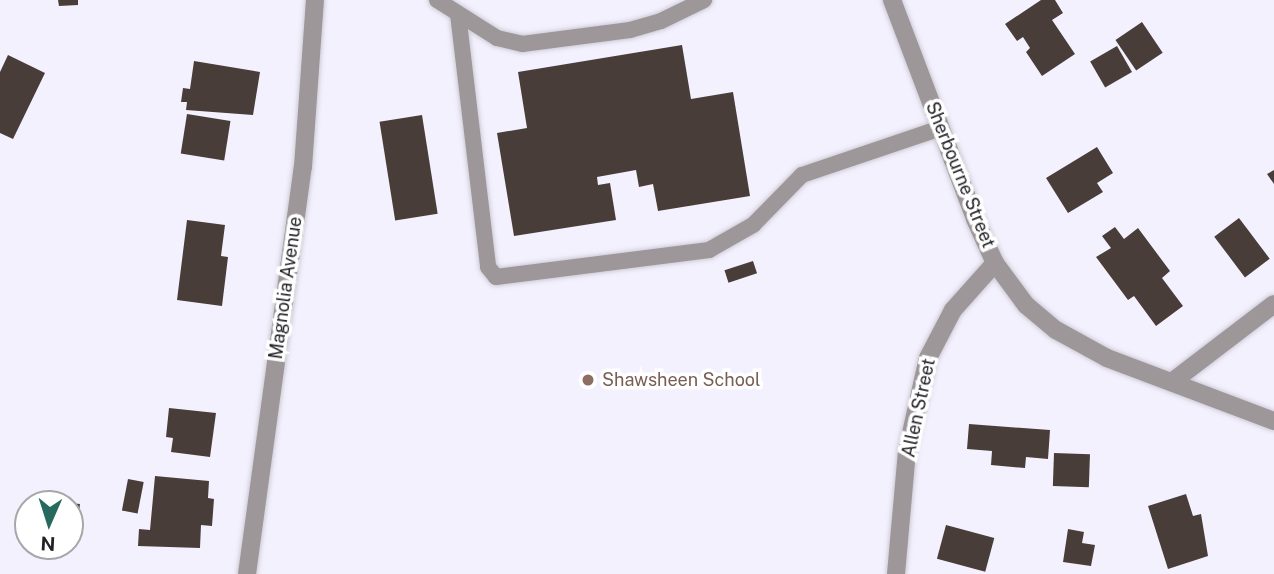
<!DOCTYPE html>
<html>
<head>
<meta charset="utf-8">
<style>
  body { margin:0 }
  #map { position:relative; width:1274px; height:574px; overflow:hidden; background:#f4f1fe; font-family:"Public Sans",sans-serif }
  div>[style] { position:absolute }
  .building>* { inset:0; background:#493d39; transform-origin:0 0 }
  .roads { filter:drop-shadow(0 0 2px #ceccd7) drop-shadow(0 0 2px #ceccd7) }
  .lane>* { height:16px; margin:-8px; padding:0 8px; transform-origin:8px; border-radius:8px; background:#9d9799 }
  .street>* { height:18px; margin:-9px; padding:0 9px; transform-origin:9px; border-radius:9px; background:#9d9799 }
  .dots>* { width:19px; height:19px; translate:-50% -50%; box-sizing:border-box; border:4px solid #fff; border-radius:50% }
  span { translate:-50% -50%; white-space:nowrap; text-align:center; line-height:1.15; -webkit-text-stroke:7px #fff; paint-order:stroke }
  .street-label { font-size:18px; color:#222126 }
  .education-label { font-size:18px; color:#785e54 }
  .left { translate:0 -50%; text-align:left }
  .north { position:absolute; left:14px; top:490px; width:70px; height:70px; box-sizing:border-box; background:#fff; border:2px solid #a7a6a8; border-radius:50%; rotate:183deg; font-size:19px; font-weight:700; line-height:28px; text-align:center; color:#222126 }
  .north::after { content:''; display:block; margin:auto; width:24px; height:32px; background:#256a5c; clip-path:polygon(50% 0,100% 100%,50% 72%,0 100%) }
</style>
</head>
<body>
<div id="map">
  <div class="building">
    <i style="clip-path:polygon(58px 0,78px 0,78px 5px,59px 6px)"></i>
    <i style="clip-path:polygon(1041px 0,1055px 0,1063px 13px,1052px 20px,1075px 54px,1042px 76px,1026px 52px,1030px 48px,1023px 37px,1017px 41px,1005px 24px)"></i>
    <i style="left:1142px;top:22px;width:37px;height:32px;rotate:56deg"></i>
    <i style="clip-path:polygon(682px 45px,691px 99px,733px 92px,750px 196px,658px 211px,653px 184px,639px 187px,636px 170px,597px 177px,598px 185px,610px 183px,616px 220px,514px 236px,497px 133px,527px 128px,518px 72px)"></i>
    <i style="left:1117px;top:46px;width:30px;height:31px;rotate:60deg"></i>
    <i style="clip-path:polygon(8px 55px,45px 73px,13px 139px,0 133px,0 72px)"></i>
    <i style="clip-path:polygon(194px 61px,260px 72px,253px 115px,186px 110px,187px 102px,181px 102px,183px 88px,190px 89px)"></i>
    <i style="left:187px;top:114px;width:44px;height:40px;rotate:9deg"></i>
    <i style="left:422px;top:115px;width:100px;height:43px;rotate:81deg"></i>
    <i style="clip-path:polygon(1097px 147px,1113px 173px,1097px 183px,1103px 192px,1068px 213px,1046px 178px)"></i>
    <i style="clip-path:polygon(1274px 170px,1274px 184px,1267px 174px)"></i>
    <i style="left:1239px;top:218px;width:51px;height:31px;rotate:53deg"></i>
    <i style="clip-path:polygon(187px 220px,225px 225px,221px 256px,228px 257px,222px 306px,177px 300px)"></i>
    <i style="clip-path:polygon(1115px 227px,1124px 239px,1138px 228px,1170px 271px,1162px 278px,1183px 306px,1156px 326px,1134px 296px,1128px 300px,1096px 257px,1111px 248px,1102px 236px)"></i>
    <i style="left:753px;top:261px;width:13px;height:30px;rotate:72deg"></i>
    <i style="clip-path:polygon(169px 408px,216px 413px,210px 457px,171px 452px,173px 438px,166px 437px)"></i>
    <i style="clip-path:polygon(969px 424px,1050px 430px,1048px 459px,1026px 457px,1025px 468px,991px 465px,992px 451px,967px 449px)"></i>
    <i style="left:1054px;top:453px;width:36px;height:33px;rotate:2deg"></i>
    <i style="clip-path:polygon(155px 476px,209px 481px,208px 498px,214px 499px,212px 526px,201px 525px,200px 548px,138px 546px,139px 529px,150px 530px)"></i>
    <i style="left:128px;top:479px;width:16px;height:32px;rotate:11deg"></i>
    <i style="clip-path:polygon(1186px 494px,1193px 516px,1201px 514px,1208px 556px,1168px 569px,1148px 506px)"></i>
    <i style="left:70px;top:503px;width:10px;height:31px;rotate:6deg"></i>
    <i style="left:946px;top:525px;width:50px;height:35px;rotate:15deg"></i>
    <i style="clip-path:polygon(1068px 529px,1084px 532px,1082px 543px,1095px 545px,1091px 566px,1063px 562px)"></i>
  </div>
  <div class="roads">
    <div class="lane">
      <i style="left:437px;top:0;width:71px;rotate:32.3deg"></i>
      <i style="left:497px;top:38px;width:26px;rotate:13deg"></i>
      <i style="left:522px;top:44px;width:109px;rotate:-7.4deg"></i>
      <i style="left:630px;top:30px;width:32px;rotate:-16deg"></i>
      <i style="left:661px;top:21px;width:48px;rotate:-26deg"></i>
      <i style="left:458px;top:14px;width:255px;rotate:83.2deg"></i>
      <i style="left:488px;top:267px;width:13px;rotate:51deg"></i>
      <i style="left:496px;top:277px;width:215px;rotate:-7.2deg"></i>
      <i style="left:709px;top:250px;width:51px;rotate:-29.6deg"></i>
      <i style="left:753px;top:225px;width:70px;rotate:-45.6deg"></i>
      <i style="left:802px;top:175px;width:147px;rotate:-18.7deg"></i>
    </div>
    <div class="street">
      <i style="left:892px;top:0;width:234px;rotate:69.2deg"></i>
      <i style="left:975px;top:219px;width:48px;rotate:65.6deg"></i>
      <i style="left:995px;top:263px;width:52px;rotate:53.6deg"></i>
      <i style="left:1026px;top:305px;width:39px;rotate:40deg"></i>
      <i style="left:1056px;top:330px;width:58px;rotate:28.8deg"></i>
      <i style="left:1107px;top:358px;width:178px;rotate:20.7deg"></i>
      <i style="left:1172px;top:382px;width:128px;rotate:-37.4deg"></i>
      <i style="left:247px;top:574px;width:411px;rotate:-82.2deg"></i>
      <i style="left:303px;top:167px;width:167px;rotate:-85.9deg"></i>
      <i style="left:896px;top:574px;width:123px;rotate:-84.9deg"></i>
      <i style="left:907px;top:451px;width:95px;rotate:-77.3deg"></i>
      <i style="left:928px;top:358px;width:54px;rotate:-62.5deg"></i>
      <i style="left:953px;top:310px;width:63px;rotate:-48.2deg"></i>
    </div>
  </div>
  <div class="dots">
    <i style="left:588px;top:380px;background:#8d6e63"></i>
  </div>
  <div class="street-label">
    <span style="left:960px;top:175px;rotate:68deg">Sherbourne Street</span>
    <span style="left:286px;top:288px;rotate:-82deg">Magnolia Avenue</span>
    <span style="left:919px;top:408px;rotate:-78deg">Allen Street</span>
  </div>
  <div class="education-label">
    <span class="left" style="left:602px;top:380px">Shawsheen School</span>
  </div>
  <div class="north">N</div>
</div>
</body>
</html>
